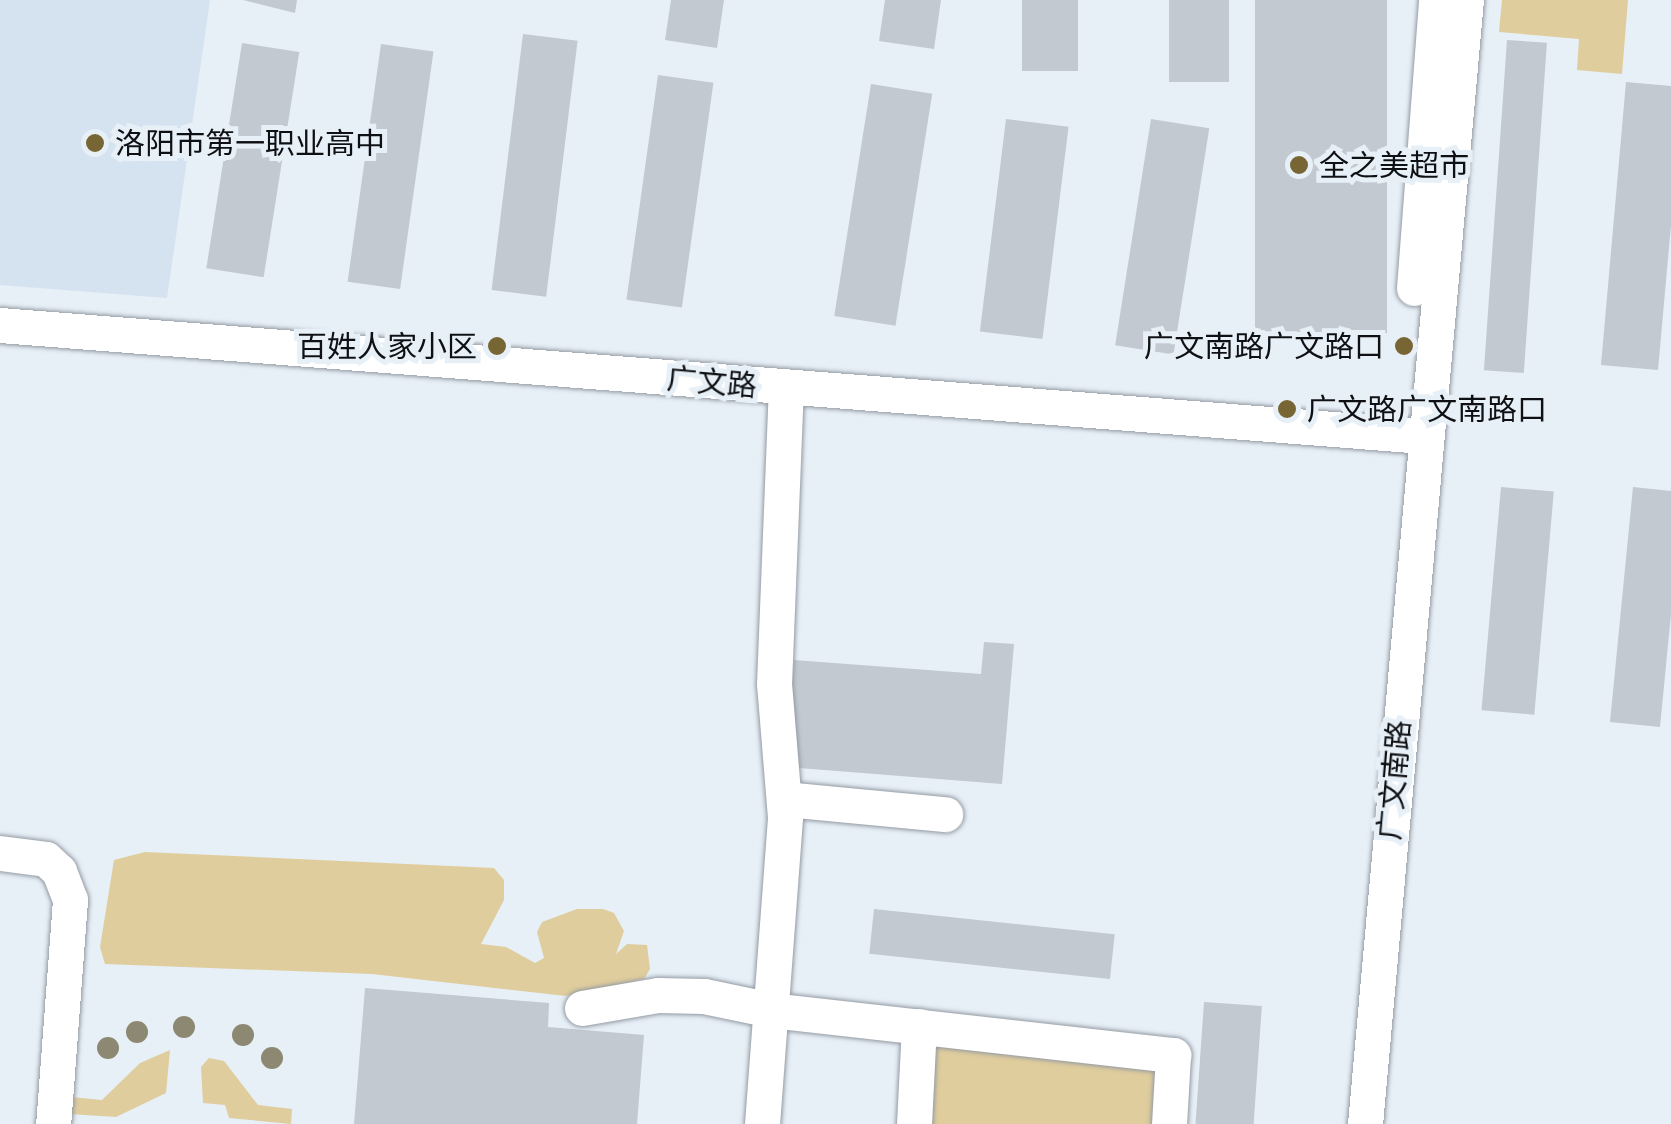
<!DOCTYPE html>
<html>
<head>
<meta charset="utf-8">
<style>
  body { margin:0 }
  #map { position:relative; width:1671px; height:1124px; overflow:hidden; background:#e7eff7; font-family:"PT Serif","Noto Sans SC",serif }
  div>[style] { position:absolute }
  .built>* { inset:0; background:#d5e2f0 }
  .green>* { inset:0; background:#e0cd9d }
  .building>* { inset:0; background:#c2c9d1; transform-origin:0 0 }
  .roads { filter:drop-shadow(0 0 2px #949ba3) drop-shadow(0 0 2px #949ba3) }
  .minor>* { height:35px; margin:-17.5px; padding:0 17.5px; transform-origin:17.5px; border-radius:17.5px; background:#fff }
  .trees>* { width:22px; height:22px; margin:-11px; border-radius:50%; background:#8c8872 }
  .dots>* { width:28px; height:28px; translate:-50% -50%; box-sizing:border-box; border:5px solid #e7eff7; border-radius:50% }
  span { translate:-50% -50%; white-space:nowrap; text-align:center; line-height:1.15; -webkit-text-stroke:10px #e7eff7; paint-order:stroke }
  .poi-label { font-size:30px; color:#0e1013 }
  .left { translate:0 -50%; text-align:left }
  .right { translate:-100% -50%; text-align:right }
  .street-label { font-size:30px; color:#0e1013 }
</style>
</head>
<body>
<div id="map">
  <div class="built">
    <i style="clip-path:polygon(0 0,210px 0,167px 298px,0 285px)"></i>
  </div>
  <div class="green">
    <i style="clip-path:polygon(1502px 0,1628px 0,1622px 74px,1577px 70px,1579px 39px,1499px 32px)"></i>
    <i style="clip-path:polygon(145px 852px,494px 868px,504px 880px,504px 900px,481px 944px,506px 947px,535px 963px,544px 958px,537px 932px,542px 922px,577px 909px,603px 909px,614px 913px,624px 931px,616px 954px,627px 944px,647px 945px,650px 969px,644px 979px,566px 996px,372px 974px,105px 964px,100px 947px,114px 860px)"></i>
    <i style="clip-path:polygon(928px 1039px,1154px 1059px,1161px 1124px,921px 1124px)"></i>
    <i style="clip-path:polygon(170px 1050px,166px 1093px,116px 1117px,70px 1114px,71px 1097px,102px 1100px,140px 1063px)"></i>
    <i style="clip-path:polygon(209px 1058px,224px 1061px,258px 1105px,292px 1109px,291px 1124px,229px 1118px,225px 1105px,203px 1103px,201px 1067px)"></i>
  </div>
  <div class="building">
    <i style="clip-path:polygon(243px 0,297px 0,295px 13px)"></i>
    <i style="clip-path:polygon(671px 0,724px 0,717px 48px,665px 40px)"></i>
    <i style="clip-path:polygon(885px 0,941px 0,934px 49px,879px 41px)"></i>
    <i style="left:1022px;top:0;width:56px;height:71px"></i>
    <i style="left:1169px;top:0;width:60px;height:82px"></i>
    <i style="left:1255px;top:0;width:132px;height:333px"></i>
    <i style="left:523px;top:34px;width:55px;height:258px;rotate:7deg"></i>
    <i style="left:1507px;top:40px;width:40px;height:331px;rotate:4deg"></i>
    <i style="left:242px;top:43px;width:58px;height:228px;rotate:9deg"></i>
    <i style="left:381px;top:44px;width:53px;height:240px;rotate:8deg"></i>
    <i style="left:658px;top:75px;width:56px;height:227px;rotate:8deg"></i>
    <i style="clip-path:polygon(1626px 82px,1671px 86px,1671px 225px,1658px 370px,1601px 365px)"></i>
    <i style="left:871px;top:84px;width:62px;height:235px;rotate:9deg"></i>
    <i style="left:1006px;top:119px;width:63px;height:214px;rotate:7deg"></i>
    <i style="left:1151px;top:119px;width:59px;height:229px;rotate:9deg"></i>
    <i style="left:1501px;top:487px;width:53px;height:224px;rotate:5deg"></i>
    <i style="clip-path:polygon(1633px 487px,1671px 491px,1671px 614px,1660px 727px,1610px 722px)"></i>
    <i style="clip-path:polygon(984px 642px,1014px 644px,1002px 784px,786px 767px,794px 660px,981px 674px)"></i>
    <i style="left:874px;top:909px;width:242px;height:45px;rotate:6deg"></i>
    <i style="clip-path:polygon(365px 988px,549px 1003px,548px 1027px,644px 1035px,637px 1124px,354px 1124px)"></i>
    <i style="left:1204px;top:1002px;width:58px;height:122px;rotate:4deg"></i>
  </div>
  <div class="roads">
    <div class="minor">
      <i style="left:1414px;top:288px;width:289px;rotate:-85.6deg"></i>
      <i style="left:0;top:325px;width:1428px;rotate:4.46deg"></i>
      <i style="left:785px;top:799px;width:161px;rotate:5.4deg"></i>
      <i style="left:0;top:853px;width:46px;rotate:7.4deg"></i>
      <i style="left:46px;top:859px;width:18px;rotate:43deg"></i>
      <i style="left:59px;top:871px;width:31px;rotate:69deg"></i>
      <i style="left:70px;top:900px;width:225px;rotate:94.3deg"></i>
      <i style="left:582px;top:1008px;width:77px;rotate:-9.7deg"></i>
      <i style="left:658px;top:995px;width:46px;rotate:1.2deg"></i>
      <i style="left:704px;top:996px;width:68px;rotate:11.8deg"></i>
      <i style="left:771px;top:1010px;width:405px;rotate:6.4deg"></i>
      <i style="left:1173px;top:1055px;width:69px;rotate:93.3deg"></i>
      <i style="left:762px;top:1124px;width:308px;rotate:-85.7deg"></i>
      <i style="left:785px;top:817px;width:133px;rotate:-94.7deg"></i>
      <i style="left:774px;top:684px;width:296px;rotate:-87.7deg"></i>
      <i style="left:914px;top:1124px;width:98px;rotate:-87.1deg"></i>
      <i style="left:1365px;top:1124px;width:1129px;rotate:-84.87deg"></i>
    </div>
  </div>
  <div class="trees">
    <i style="left:184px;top:1027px"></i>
    <i style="left:137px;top:1032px"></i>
    <i style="left:243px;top:1035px"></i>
    <i style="left:108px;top:1048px"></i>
    <i style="left:272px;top:1058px"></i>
  </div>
  <div class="dots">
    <i style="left:95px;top:143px;background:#786534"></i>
    <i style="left:1299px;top:165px;background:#786534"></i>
    <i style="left:497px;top:346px;background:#786534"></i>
    <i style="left:1404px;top:346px;background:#786534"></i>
    <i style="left:1287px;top:409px;background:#786534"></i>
  </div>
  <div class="poi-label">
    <span class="left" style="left:115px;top:143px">洛阳市第一职业高中</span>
    <span class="left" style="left:1319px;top:165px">全之美超市</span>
    <span class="right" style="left:477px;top:346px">百姓人家小区</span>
    <span class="right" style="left:1384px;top:346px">广文南路广文路口</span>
    <span class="left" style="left:1307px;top:409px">广文路广文南路口</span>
  </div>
  <div class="street-label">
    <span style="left:712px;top:382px;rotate:5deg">广文路</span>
    <span style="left:1394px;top:780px;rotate:-85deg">广文南路</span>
  </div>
</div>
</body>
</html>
